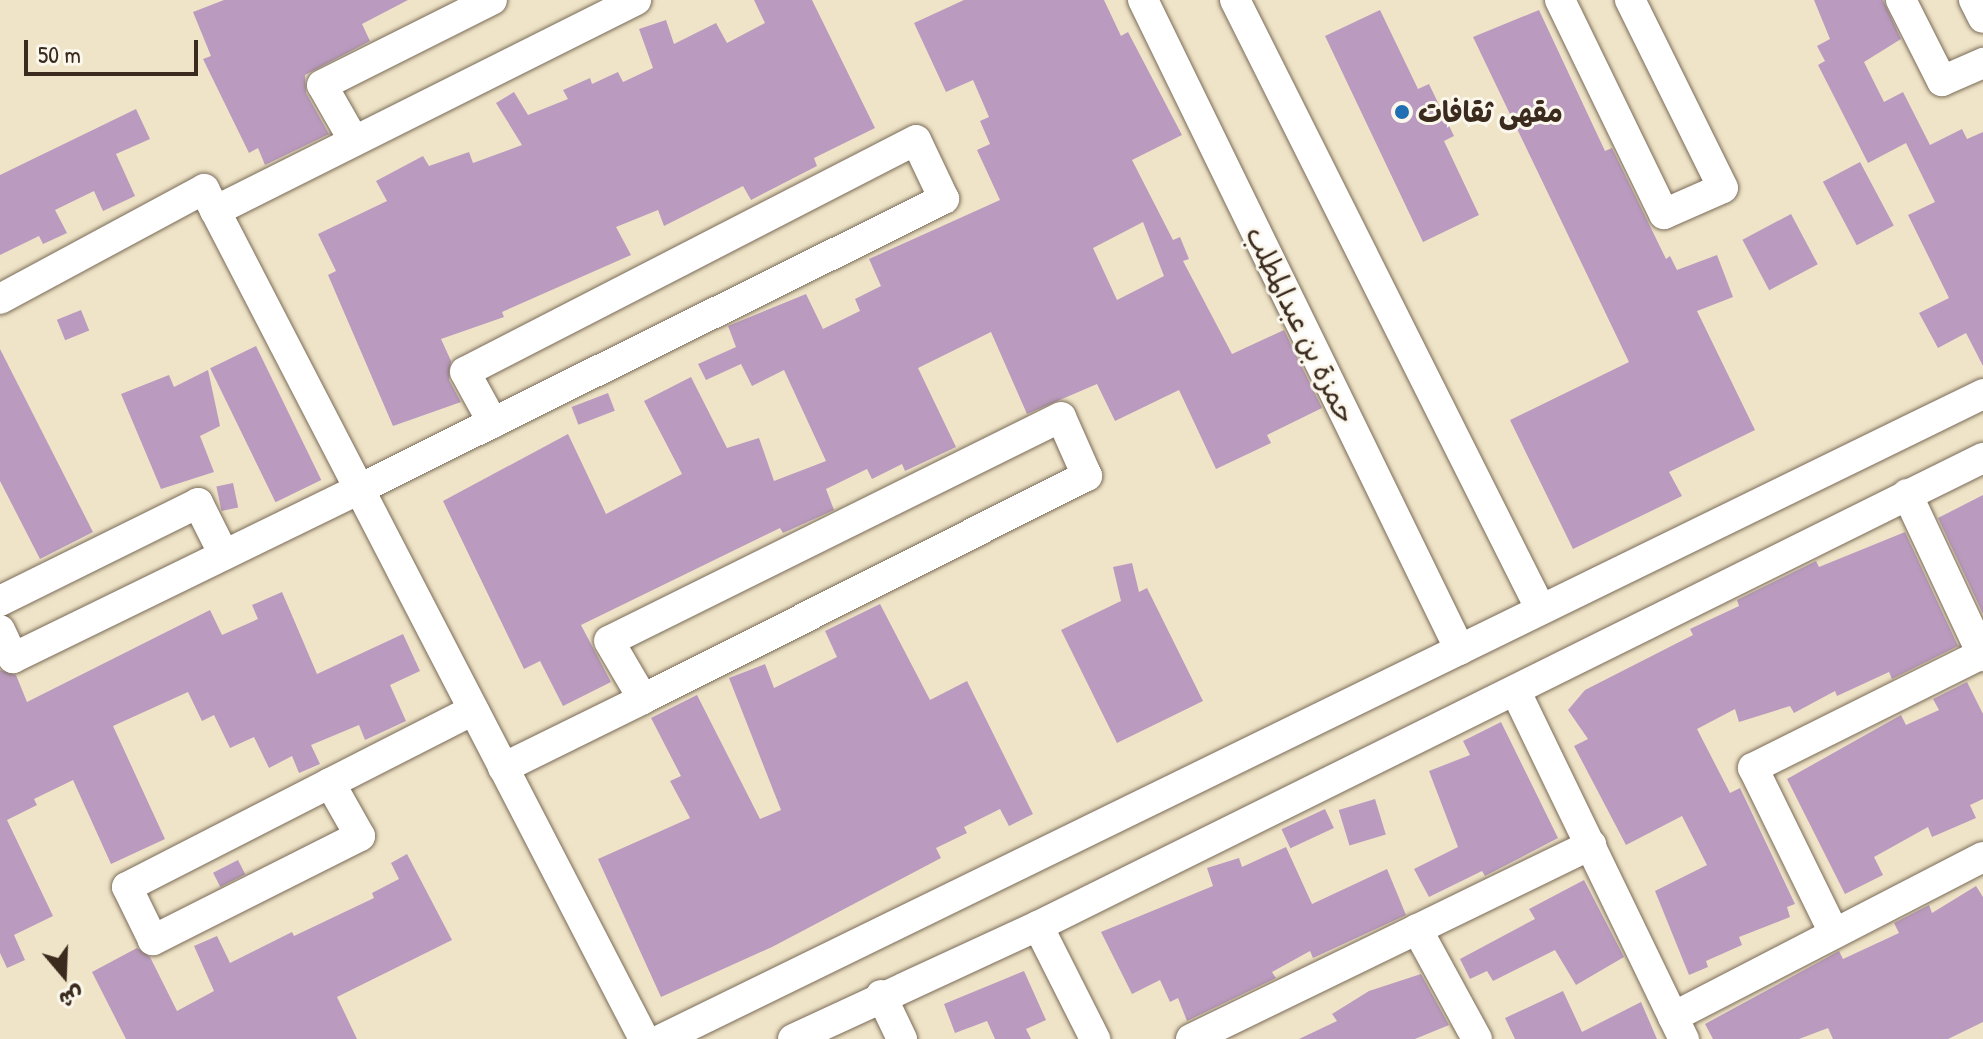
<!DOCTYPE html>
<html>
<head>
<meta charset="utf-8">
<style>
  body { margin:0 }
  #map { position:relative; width:1983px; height:1039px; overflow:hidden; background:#efe4c7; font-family:"Patrick Hand","Playpen Sans Arabic",sans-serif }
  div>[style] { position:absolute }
  .building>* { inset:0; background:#ba9bbf; transform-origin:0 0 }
  .roads { filter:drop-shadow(0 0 2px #7a6b59) drop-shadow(0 0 2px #7a6b59) }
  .minor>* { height:30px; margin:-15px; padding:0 15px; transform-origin:15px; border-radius:15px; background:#fff }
  .dots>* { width:22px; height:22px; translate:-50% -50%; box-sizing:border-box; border:4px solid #fbf7ec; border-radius:50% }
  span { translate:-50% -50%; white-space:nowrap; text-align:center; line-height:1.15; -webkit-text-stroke:6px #fbf7ec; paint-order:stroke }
  .poi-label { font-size:28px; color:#3b2a1e; font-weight:700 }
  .left { translate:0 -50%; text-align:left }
  .street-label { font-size:28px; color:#3b2a1e }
  .north { position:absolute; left:24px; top:935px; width:80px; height:80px; -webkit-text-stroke:6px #fbf7ec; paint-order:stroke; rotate:161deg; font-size:22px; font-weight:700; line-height:32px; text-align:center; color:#3b2a1e }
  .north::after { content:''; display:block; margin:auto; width:28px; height:36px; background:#3b2a1e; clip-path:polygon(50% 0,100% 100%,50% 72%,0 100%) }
  .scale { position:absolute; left:24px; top:40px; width:174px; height:36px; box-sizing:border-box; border:4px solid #3b2a1e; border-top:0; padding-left:10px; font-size:24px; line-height:28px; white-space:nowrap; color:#3b2a1e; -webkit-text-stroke:6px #fbf7ec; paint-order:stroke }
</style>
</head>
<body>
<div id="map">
  <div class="building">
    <i style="clip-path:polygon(224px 0,408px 0,362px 24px,370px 41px,305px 75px,306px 93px,329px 134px,265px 165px,258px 148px,249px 153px,203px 59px,211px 56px,193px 12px)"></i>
    <i style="clip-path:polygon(754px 0,812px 0,875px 128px,814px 158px,817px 166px,751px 200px,743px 186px,664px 226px,658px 210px,616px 227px,631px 255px,502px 312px,504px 317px,441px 339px,451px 361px,449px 380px,461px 402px,393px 426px,328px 275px,336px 271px,318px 234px,387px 201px,376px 181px,423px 156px,429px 166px,469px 152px,473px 163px,522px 145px,496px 103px,514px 92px,528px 115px,568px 99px,563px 90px,590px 78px,592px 84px,618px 72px,623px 82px,653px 68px,639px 29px,666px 20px,674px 44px,716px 23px,727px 43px,765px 23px)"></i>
    <i style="clip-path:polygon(evenodd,964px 0,1104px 0,1121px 36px,1128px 32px,1182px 135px,1132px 160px,1173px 240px,1180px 237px,1189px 259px,1183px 261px,1232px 354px,1284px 330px,1322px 408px,1267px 435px,1271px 443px,1216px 469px,1179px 390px,1115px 421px,1097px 384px,1027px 414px,991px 332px,918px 368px,956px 447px,905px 471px,902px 464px,872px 479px,867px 469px,826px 489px,834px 510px,783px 533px,780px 528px,581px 625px,611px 682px,563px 706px,540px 661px,524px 669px,443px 501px,568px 434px,606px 514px,682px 474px,644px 401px,691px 377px,727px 448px,759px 438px,774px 481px,826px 461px,784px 370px,752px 386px,741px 364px,706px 380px,698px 364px,736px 347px,728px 326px,806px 294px,823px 329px,860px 311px,855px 299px,881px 286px,869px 259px,1000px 200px,977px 150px,990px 144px,980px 121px,989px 117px,973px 80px,946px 92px,914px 23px,964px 0,1143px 222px,1164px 276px,1117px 300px,1093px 248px,1143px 222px)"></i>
    <i style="clip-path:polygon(1814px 0,1883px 0,1901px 39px,1864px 62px,1884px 102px,1903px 92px,1930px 145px,1962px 129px,1967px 139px,1983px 132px,1983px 366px,1966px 333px,1938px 348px,1919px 313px,1949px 298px,1908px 215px,1935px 202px,1906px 143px,1868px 163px,1818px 65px,1825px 61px,1817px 46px,1830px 39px)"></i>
    <i style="clip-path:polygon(1380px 10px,1418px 89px,1429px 84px,1454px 136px,1444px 141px,1479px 215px,1423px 242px,1325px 36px)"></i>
    <i style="clip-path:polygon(1539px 10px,1605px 151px,1612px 148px,1666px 259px,1670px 256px,1677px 270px,1717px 255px,1733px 297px,1697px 311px,1755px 430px,1669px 472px,1682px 496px,1573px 549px,1510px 420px,1629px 362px,1473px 37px)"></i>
    <i style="clip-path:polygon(136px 109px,150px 139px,116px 154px,135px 196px,103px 211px,94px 191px,55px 210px,67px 233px,43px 244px,39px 236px,0 255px,0 175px)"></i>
    <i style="left:1860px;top:162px;width:72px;height:42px;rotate:62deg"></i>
    <i style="left:1791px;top:214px;width:57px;height:55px;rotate:62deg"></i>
    <i style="left:81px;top:310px;width:22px;height:26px;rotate:68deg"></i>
    <i style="left:256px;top:346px;width:149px;height:51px;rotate:64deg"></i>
    <i style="clip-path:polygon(0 349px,93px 532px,40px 559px,0 481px)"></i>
    <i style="clip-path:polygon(208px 370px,220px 426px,200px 436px,214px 472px,161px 489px,121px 394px,169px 375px,174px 387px)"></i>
    <i style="left:608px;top:393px;width:19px;height:39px;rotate:69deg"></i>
    <i style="left:233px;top:483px;width:25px;height:17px;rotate:78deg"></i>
    <i style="clip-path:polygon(1983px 495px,1983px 614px,1938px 518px)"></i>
    <i style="clip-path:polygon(1905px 532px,1958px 646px,1892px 679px,1889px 672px,1837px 696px,1835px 691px,1794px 713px,1790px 706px,1739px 722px,1735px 709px,1697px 729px,1730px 793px,1740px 788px,1795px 904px,1787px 907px,1790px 917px,1739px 937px,1742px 945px,1706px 961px,1708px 967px,1689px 975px,1655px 891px,1707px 865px,1682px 816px,1626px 845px,1574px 746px,1588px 739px,1568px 710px,1585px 690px,1693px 635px,1690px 629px,1739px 606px,1737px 600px,1816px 561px,1819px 567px)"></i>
    <i style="clip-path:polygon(1132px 563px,1139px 592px,1147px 588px,1203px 701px,1117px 743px,1061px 630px,1121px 601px,1113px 567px)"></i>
    <i style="clip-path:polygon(282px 592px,317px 674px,403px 634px,420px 671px,390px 685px,406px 721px,365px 740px,359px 725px,311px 745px,320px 764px,299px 773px,292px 756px,269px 768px,254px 737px,230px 748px,214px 715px,202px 721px,188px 692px,113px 726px,165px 839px,111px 864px,73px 780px,34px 799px,37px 805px,7px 820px,53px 916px,14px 935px,25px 960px,7px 968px,0 953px,0 670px,16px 675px,27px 702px,210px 610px,222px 635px,258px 619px,252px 605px)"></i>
    <i style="clip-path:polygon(880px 604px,930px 700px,967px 681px,1033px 814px,1009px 826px,1000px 809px,964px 827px,967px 833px,936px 848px,941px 858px,772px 947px,661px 997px,598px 859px,690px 818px,670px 781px,681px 776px,651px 718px,697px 695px,760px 819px,781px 810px,729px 678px,765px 664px,774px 688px,837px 657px,825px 631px)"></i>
    <i style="clip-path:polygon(1967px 682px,1983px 714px,1983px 799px,1970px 805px,1976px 818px,1932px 837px,1928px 827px,1874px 857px,1883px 875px,1845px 894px,1787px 779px,1901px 715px,1906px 725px,1939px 710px,1933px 699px)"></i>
    <i style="clip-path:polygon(1501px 722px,1558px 838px,1485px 876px,1482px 871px,1429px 897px,1414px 869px,1458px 847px,1429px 771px,1470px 755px,1463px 741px)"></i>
    <i style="left:1375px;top:799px;width:37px;height:38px;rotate:73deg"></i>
    <i style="left:1325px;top:809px;width:21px;height:48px;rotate:65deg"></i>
    <i style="clip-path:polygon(1286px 847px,1312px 904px,1387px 869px,1406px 915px,1313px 958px,1310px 951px,1272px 972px,1276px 978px,1187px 1021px,1178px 998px,1170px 1002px,1160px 980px,1132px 994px,1101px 932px,1213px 886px,1207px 868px,1239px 858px,1242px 867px)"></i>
    <i style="clip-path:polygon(407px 854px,452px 940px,337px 997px,357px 1039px,126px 1039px,92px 972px,137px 948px,150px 957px,177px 1011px,214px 991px,194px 946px,217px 936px,230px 963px,292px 932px,294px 936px,374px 898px,372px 893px,399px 879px,391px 863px)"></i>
    <i style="left:238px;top:860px;width:16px;height:28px;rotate:63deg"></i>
    <i style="clip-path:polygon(1584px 880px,1624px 957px,1576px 985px,1555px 950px,1493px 981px,1487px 971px,1470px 979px,1460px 959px,1535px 919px,1529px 909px)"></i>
    <i style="clip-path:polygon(1976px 886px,1983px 897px,1983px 1022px,1948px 1039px,1833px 1039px,1828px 1028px,1799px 1039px,1713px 1039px,1705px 1024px,1839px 951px,1843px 959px,1899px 933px,1894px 923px,1929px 905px,1932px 913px)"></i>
    <i style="clip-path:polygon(1024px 971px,1046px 1020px,1026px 1029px,1031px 1039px,995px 1039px,987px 1021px,955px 1033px,944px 1004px)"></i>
    <i style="clip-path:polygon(1421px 974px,1449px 1025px,1415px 1039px,1299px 1039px,1337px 1021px,1332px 1014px,1369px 991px)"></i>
    <i style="clip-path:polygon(1563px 991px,1582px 1032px,1641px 1002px,1657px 1039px,1515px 1039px,1505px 1018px)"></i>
  </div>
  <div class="roads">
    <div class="minor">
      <i style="left:1143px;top:0;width:723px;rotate:64deg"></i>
      <i style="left:1235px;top:0;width:682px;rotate:63.36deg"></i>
      <i style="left:1560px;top:0;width:238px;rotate:64.1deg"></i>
      <i style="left:1664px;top:214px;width:64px;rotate:-23.8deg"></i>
      <i style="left:1723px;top:188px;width:210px;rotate:-116.3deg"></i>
      <i style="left:1901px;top:0;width:91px;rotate:63.2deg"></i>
      <i style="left:1942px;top:81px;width:45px;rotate:-23.7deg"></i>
      <i style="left:1974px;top:0;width:20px;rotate:63deg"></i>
      <i style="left:354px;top:141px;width:64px;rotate:-119.7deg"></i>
      <i style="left:322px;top:85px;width:190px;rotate:-26.6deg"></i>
      <i style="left:215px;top:211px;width:471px;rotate:-26.6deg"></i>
      <i style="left:0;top:299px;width:232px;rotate:-28.3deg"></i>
      <i style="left:204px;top:189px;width:957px;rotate:62.63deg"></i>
      <i style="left:1907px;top:494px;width:179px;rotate:64.9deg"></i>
      <i style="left:0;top:601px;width:221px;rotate:-26.3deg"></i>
      <i style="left:198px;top:503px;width:58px;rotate:63.4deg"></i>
      <i style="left:0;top:630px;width:31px;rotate:65deg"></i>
      <i style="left:13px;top:658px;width:385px;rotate:-26deg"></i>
      <i style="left:359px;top:489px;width:653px;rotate:-26.37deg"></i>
      <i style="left:944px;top:199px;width:65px;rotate:-115.4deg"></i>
      <i style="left:916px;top:140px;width:507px;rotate:152.78deg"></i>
      <i style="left:465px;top:372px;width:58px;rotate:61.2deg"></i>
      <i style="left:1516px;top:692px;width:386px;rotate:64.2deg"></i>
      <i style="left:503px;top:768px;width:156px;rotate:-26.2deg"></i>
      <i style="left:643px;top:699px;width:497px;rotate:-26.7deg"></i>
      <i style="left:1087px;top:476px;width:64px;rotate:-113.8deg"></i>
      <i style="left:1061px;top:417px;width:504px;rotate:153.64deg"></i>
      <i style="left:609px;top:641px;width:67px;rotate:59.6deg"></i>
      <i style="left:330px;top:783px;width:61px;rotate:60.5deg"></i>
      <i style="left:360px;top:836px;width:232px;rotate:153.3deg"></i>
      <i style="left:153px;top:940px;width:59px;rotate:-116.1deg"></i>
      <i style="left:127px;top:887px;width:228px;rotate:-27.1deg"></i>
      <i style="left:330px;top:783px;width:161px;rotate:-27deg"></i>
      <i style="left:1038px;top:926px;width:127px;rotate:63.2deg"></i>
      <i style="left:1417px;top:929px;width:125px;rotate:61.4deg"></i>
      <i style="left:1834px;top:933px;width:184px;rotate:-116.1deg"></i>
      <i style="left:1753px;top:768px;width:256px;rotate:-26.5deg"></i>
      <i style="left:881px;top:995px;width:49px;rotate:64.5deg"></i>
      <i style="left:1673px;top:1017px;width:349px;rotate:-27.3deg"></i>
      <i style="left:662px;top:1039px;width:1470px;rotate:-26.02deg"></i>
      <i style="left:793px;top:1039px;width:270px;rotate:-24.8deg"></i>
      <i style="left:1038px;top:926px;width:1055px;rotate:-26.35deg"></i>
      <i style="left:1191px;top:1039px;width:445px;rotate:-25.9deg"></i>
    </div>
  </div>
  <div class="dots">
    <i style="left:1402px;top:112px;background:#1f6fb2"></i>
  </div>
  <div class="poi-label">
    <span class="left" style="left:1418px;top:112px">مقهى ثقافات</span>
  </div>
  <div class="street-label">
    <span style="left:1301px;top:325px;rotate:64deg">حمزة بن عبدالمطلب</span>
  </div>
  <div class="north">ش</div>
  <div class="scale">50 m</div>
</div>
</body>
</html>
